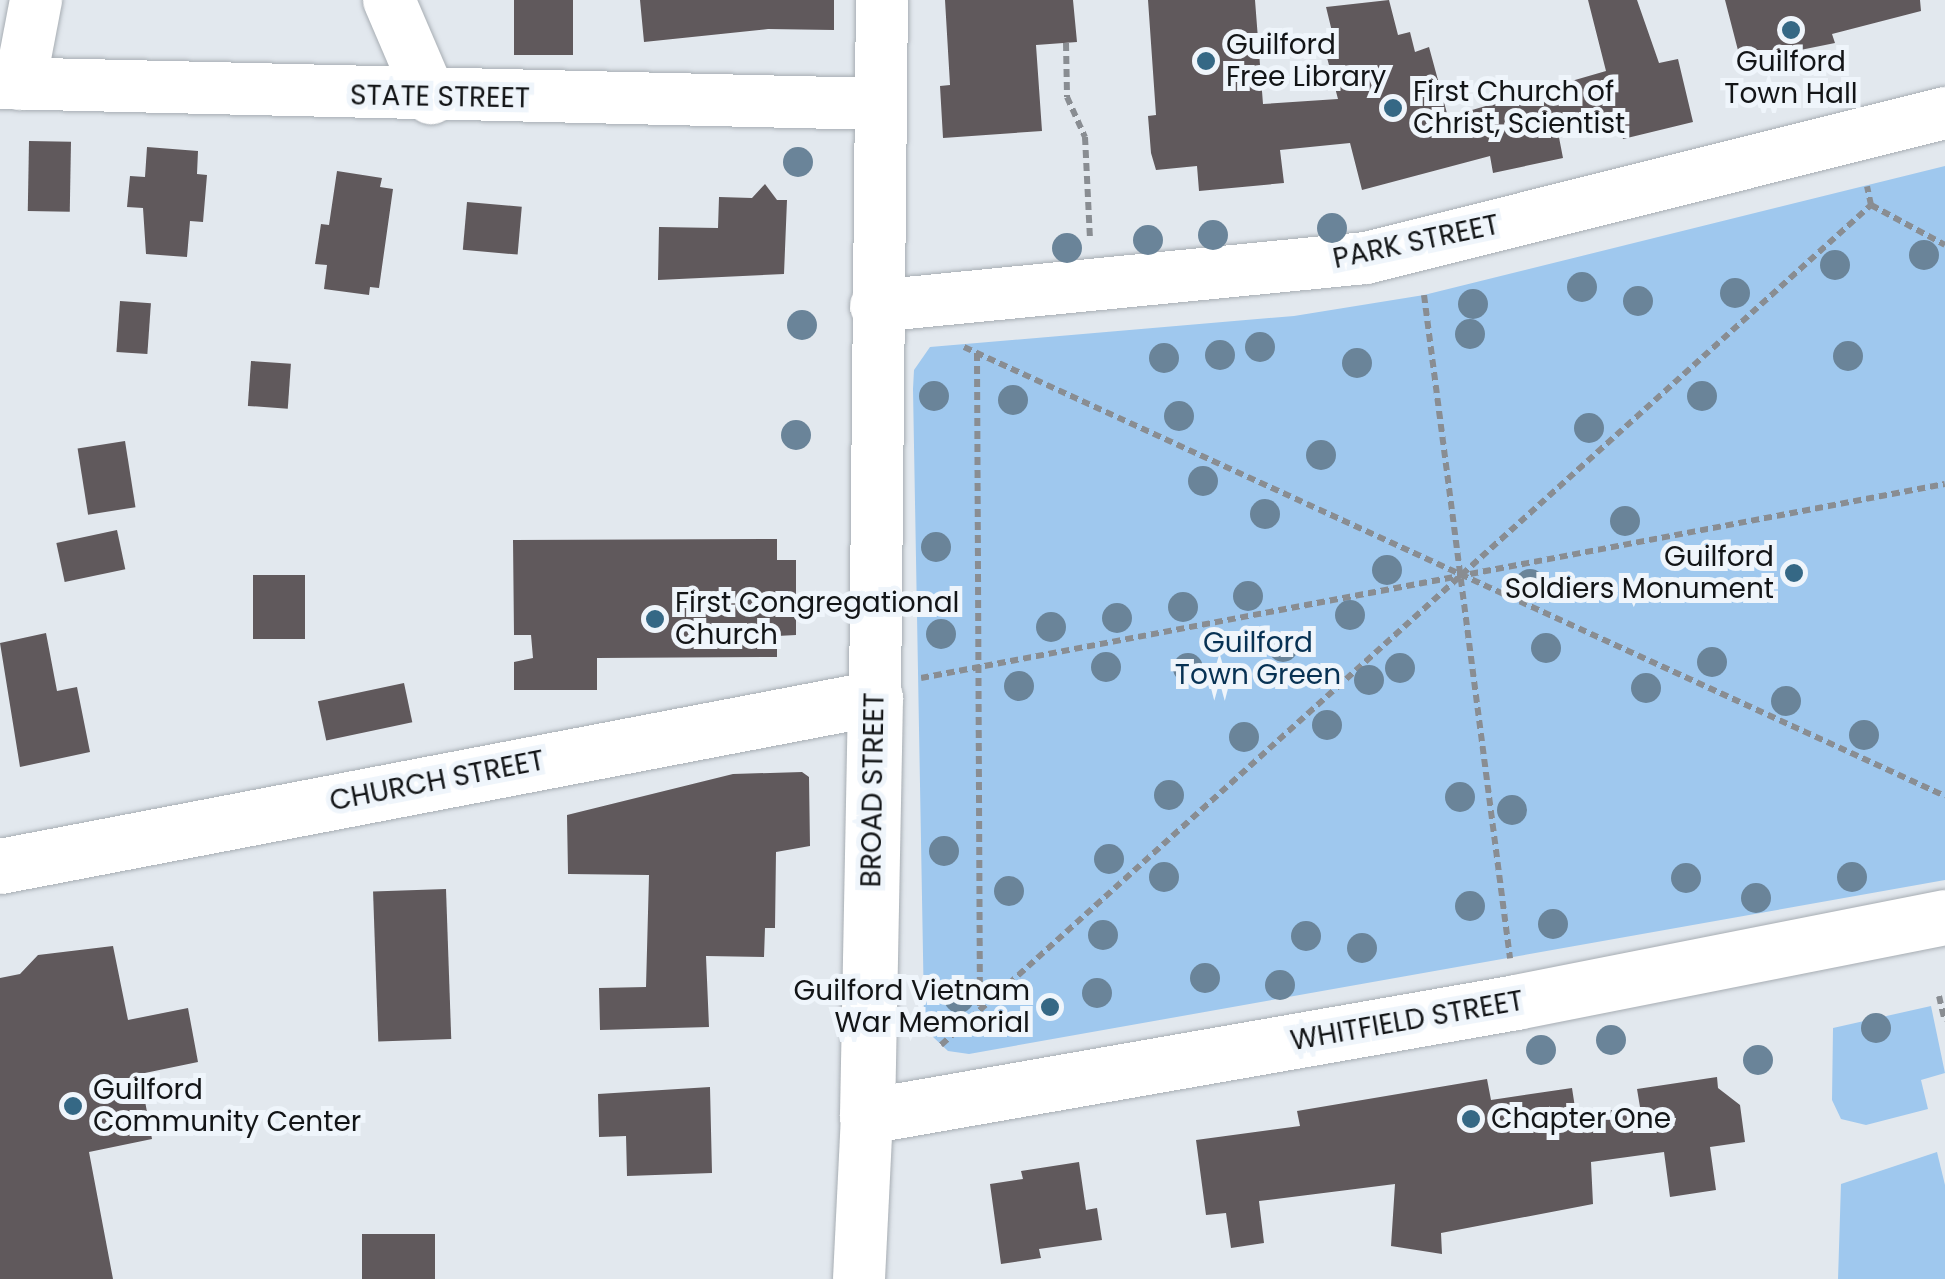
<!DOCTYPE html>
<html>
<head>
<meta charset="utf-8">
<style>
  body { margin:0 }
  #map { position:relative; width:1945px; height:1279px; overflow:hidden; background:#e2e8ee; font-family:Poppins,sans-serif }
  div>[style] { position:absolute }
  .green>* { inset:0; background:#9fc8ee }
  .building>* { inset:0; background:#60595c; transform-origin:0 0 }
  .path>* { height:6px; margin-top:-3px; transform-origin:0; background:repeating-linear-gradient(90deg,#898d92 0 8px,transparent 0 13px) }
  .roads { filter:drop-shadow(0 0 2px #a7adb3) drop-shadow(0 0 2px #a7adb3) }
  .minor>* { height:52px; margin:-26px; padding:0 26px; transform-origin:26px; border-radius:26px; background:#fff }
  .major>* { height:55px; margin:-27.5px; padding:0 27.5px; transform-origin:27.5px; border-radius:27.5px; background:#fff }
  .trees>* { width:30px; height:30px; margin:-15px; border-radius:50%; background:#6a8499 }
  .dots>* { width:28px; height:28px; translate:-50% -50%; box-sizing:border-box; border:5px solid #eff5fb; border-radius:50% }
  span { translate:-50% -50%; white-space:nowrap; text-align:center; line-height:1.15; -webkit-text-stroke:10px #eff5fb; paint-order:stroke }
  .poi-label { font-size:28px; color:#131517 }
  .left { translate:0 -50%; text-align:left }
  .right { translate:-100% -50%; text-align:right }
  .street-label { font-size:28px; color:#131517 }
  .park-label { font-size:28px; color:#073254 }
</style>
</head>
<body>
<div id="map">
  <div class="green">
    <i style="clip-path:polygon(1945px 166px,1945px 880px,969px 1054px,948px 1051px,932px 1036px,924px 1011px,913px 389px,914px 370px,930px 347px,1294px 316px,1424px 295px)"></i>
    <i style="clip-path:polygon(1931px 1006px,1945px 1073px,1921px 1080px,1928px 1109px,1866px 1125px,1841px 1119px,1832px 1100px,1833px 1028px)"></i>
    <i style="clip-path:polygon(1937px 1152px,1945px 1185px,1945px 1279px,1838px 1279px,1841px 1184px)"></i>
  </div>
  <div class="building">
    <i style="left:514px;top:0;width:59px;height:55px"></i>
    <i style="clip-path:polygon(640px 0,834px 0,834px 30px,768px 29px,644px 42px)"></i>
    <i style="clip-path:polygon(945px 0,1073px 0,1077px 42px,1036px 45px,1042px 131px,943px 138px,940px 86px,950px 85px)"></i>
    <i style="clip-path:polygon(1148px 0,1255px 0,1263px 104px,1338px 99px,1325px 50px,1336px 48px,1326px 7px,1389px 0,1398px 35px,1410px 32px,1415px 52px,1429px 47px,1448px 117px,1606px 71px,1588px 0,1637px 0,1659px 63px,1678px 59px,1693px 122px,1623px 139px,1615px 111px,1557px 127px,1563px 158px,1493px 173px,1490px 156px,1362px 190px,1350px 143px,1280px 150px,1284px 183px,1199px 191px,1197px 166px,1156px 170px,1151px 153px,1148px 116px,1156px 115px)"></i>
    <i style="clip-path:polygon(1725px 0,1920px 0,1921px 11px,1832px 34px,1835px 43px,1741px 62px)"></i>
    <i style="left:29px;top:141px;width:42px;height:70px;rotate:1deg"></i>
    <i style="clip-path:polygon(147px 147px,198px 151px,197px 174px,207px 175px,203px 222px,190px 221px,187px 257px,146px 254px,143px 208px,127px 207px,130px 176px,145px 177px)"></i>
    <i style="clip-path:polygon(337px 171px,382px 178px,380px 187px,393px 189px,379px 288px,370px 287px,369px 295px,324px 289px,327px 265px,315px 264px,321px 224px,329px 225px)"></i>
    <i style="clip-path:polygon(765px 184px,777px 200px,787px 200px,784px 274px,658px 280px,659px 227px,718px 228px,719px 197px,752px 198px)"></i>
    <i style="left:467px;top:202px;width:55px;height:48px;rotate:5deg"></i>
    <i style="left:120px;top:301px;width:31px;height:51px;rotate:4deg"></i>
    <i style="left:251px;top:361px;width:40px;height:45px;rotate:4deg"></i>
    <i style="left:125px;top:441px;width:67px;height:48px;rotate:81deg"></i>
    <i style="left:117px;top:530px;width:40px;height:62px;rotate:78deg"></i>
    <i style="clip-path:polygon(777px 539px,777px 560px,796px 560px,796px 635px,777px 636px,777px 657px,597px 658px,597px 690px,514px 690px,514px 662px,533px 658px,531px 635px,514px 635px,513px 540px)"></i>
    <i style="left:253px;top:575px;width:52px;height:64px"></i>
    <i style="clip-path:polygon(46px 633px,57px 691px,77px 687px,90px 752px,20px 767px,0 643px)"></i>
    <i style="left:404px;top:683px;width:40px;height:88px;rotate:78deg"></i>
    <i style="clip-path:polygon(802px 772px,809px 777px,810px 846px,776px 852px,775px 928px,765px 928px,764px 957px,706px 956px,709px 1027px,600px 1030px,599px 988px,646px 987px,649px 875px,568px 874px,567px 815px,733px 774px)"></i>
    <i style="left:446px;top:889px;width:150px;height:73px;rotate:88deg"></i>
    <i style="clip-path:polygon(113px 946px,128px 1020px,188px 1008px,198px 1062px,140px 1074px,152px 1139px,89px 1152px,113px 1279px,0 1279px,0 978px,20px 974px,38px 955px)"></i>
    <i style="clip-path:polygon(1717px 1077px,1718px 1088px,1740px 1105px,1745px 1142px,1710px 1147px,1716px 1190px,1670px 1197px,1664px 1152px,1591px 1162px,1593px 1204px,1441px 1233px,1442px 1254px,1391px 1246px,1395px 1184px,1259px 1201px,1264px 1243px,1231px 1248px,1226px 1213px,1206px 1215px,1196px 1140px,1300px 1126px,1297px 1111px,1487px 1079px,1491px 1100px,1572px 1088px,1576px 1114px,1640px 1107px,1637px 1089px)"></i>
    <i style="clip-path:polygon(710px 1087px,712px 1173px,627px 1176px,626px 1136px,599px 1137px,598px 1094px)"></i>
    <i style="clip-path:polygon(1079px 1162px,1086px 1210px,1097px 1208px,1102px 1240px,1039px 1249px,1041px 1258px,1001px 1264px,990px 1184px,1023px 1179px,1021px 1171px)"></i>
    <i style="left:362px;top:1234px;width:73px;height:45px"></i>
  </div>
  <div class="path">
    <i style="left:1066px;top:43px;width:54px;rotate:88.9deg"></i>
    <i style="left:1067px;top:97px;width:44px;rotate:65.8deg"></i>
    <i style="left:1085px;top:137px;width:102px;rotate:87.2deg"></i>
    <i style="left:1871px;top:205px;width:84px;rotate:28.4deg"></i>
    <i style="left:1424px;top:295px;width:669px;rotate:82.61deg"></i>
    <i style="left:964px;top:347px;width:1079px;rotate:24.59deg"></i>
    <i style="left:977px;top:353px;width:653px;rotate:89.74deg"></i>
    <i style="left:921px;top:678px;width:1042px;rotate:-10.73deg"></i>
    <i style="left:1939px;top:996px;width:26px;rotate:77deg"></i>
    <i style="left:941px;top:1045px;width:1253px;rotate:-42.09deg"></i>
    <i style="left:1871px;top:205px;width:19px;rotate:-102deg"></i>
  </div>
  <div class="roads">
    <div class="minor">
      <i style="left:389px;top:0;width:107px;rotate:66.8deg"></i>
      <i style="left:0;top:83px;width:880px;rotate:1.37deg"></i>
      <i style="left:20px;top:84px;width:86px;rotate:-79.2deg"></i>
      <i style="left:876px;top:306px;width:492px;rotate:-5.6deg"></i>
      <i style="left:1366px;top:258px;width:597px;rotate:-14.06deg"></i>
      <i style="left:875px;top:698px;width:698px;rotate:-89.43deg"></i>
      <i style="left:859px;top:1279px;width:163px;rotate:-87.2deg"></i>
    </div>
    <div class="major">
      <i style="left:0;top:866px;width:891px;rotate:-10.87deg"></i>
      <i style="left:875px;top:698px;width:418px;rotate:91.1deg"></i>
      <i style="left:867px;top:1116px;width:659px;rotate:-9.96deg"></i>
      <i style="left:1516px;top:1002px;width:437px;rotate:-11.2deg"></i>
    </div>
  </div>
  <div class="trees">
    <i style="left:798px;top:162px"></i>
    <i style="left:1332px;top:228px"></i>
    <i style="left:1213px;top:235px"></i>
    <i style="left:1148px;top:240px"></i>
    <i style="left:1067px;top:248px"></i>
    <i style="left:1924px;top:255px"></i>
    <i style="left:1835px;top:265px"></i>
    <i style="left:1582px;top:287px"></i>
    <i style="left:1735px;top:293px"></i>
    <i style="left:1638px;top:301px"></i>
    <i style="left:1473px;top:304px"></i>
    <i style="left:802px;top:325px"></i>
    <i style="left:1470px;top:334px"></i>
    <i style="left:1260px;top:347px"></i>
    <i style="left:1220px;top:355px"></i>
    <i style="left:1848px;top:356px"></i>
    <i style="left:1164px;top:358px"></i>
    <i style="left:1357px;top:363px"></i>
    <i style="left:934px;top:396px"></i>
    <i style="left:1702px;top:396px"></i>
    <i style="left:1013px;top:400px"></i>
    <i style="left:1179px;top:416px"></i>
    <i style="left:1589px;top:428px"></i>
    <i style="left:796px;top:435px"></i>
    <i style="left:1321px;top:455px"></i>
    <i style="left:1203px;top:481px"></i>
    <i style="left:1265px;top:514px"></i>
    <i style="left:1625px;top:521px"></i>
    <i style="left:936px;top:547px"></i>
    <i style="left:1387px;top:570px"></i>
    <i style="left:1530px;top:584px"></i>
    <i style="left:1248px;top:596px"></i>
    <i style="left:1183px;top:607px"></i>
    <i style="left:1350px;top:615px"></i>
    <i style="left:1117px;top:618px"></i>
    <i style="left:1051px;top:627px"></i>
    <i style="left:941px;top:634px"></i>
    <i style="left:1283px;top:647px"></i>
    <i style="left:1546px;top:648px"></i>
    <i style="left:1712px;top:662px"></i>
    <i style="left:1106px;top:667px"></i>
    <i style="left:1188px;top:668px"></i>
    <i style="left:1400px;top:668px"></i>
    <i style="left:1369px;top:680px"></i>
    <i style="left:1019px;top:686px"></i>
    <i style="left:1646px;top:688px"></i>
    <i style="left:1786px;top:701px"></i>
    <i style="left:1327px;top:725px"></i>
    <i style="left:1864px;top:735px"></i>
    <i style="left:1244px;top:737px"></i>
    <i style="left:1169px;top:795px"></i>
    <i style="left:1460px;top:797px"></i>
    <i style="left:1512px;top:810px"></i>
    <i style="left:944px;top:851px"></i>
    <i style="left:1109px;top:859px"></i>
    <i style="left:1164px;top:877px"></i>
    <i style="left:1852px;top:877px"></i>
    <i style="left:1686px;top:878px"></i>
    <i style="left:1009px;top:891px"></i>
    <i style="left:1756px;top:898px"></i>
    <i style="left:1470px;top:906px"></i>
    <i style="left:1553px;top:924px"></i>
    <i style="left:1103px;top:935px"></i>
    <i style="left:1306px;top:936px"></i>
    <i style="left:1362px;top:948px"></i>
    <i style="left:1205px;top:978px"></i>
    <i style="left:1280px;top:985px"></i>
    <i style="left:1097px;top:993px"></i>
    <i style="left:959px;top:998px"></i>
    <i style="left:1876px;top:1028px"></i>
    <i style="left:1611px;top:1040px"></i>
    <i style="left:1541px;top:1050px"></i>
    <i style="left:1758px;top:1060px"></i>
  </div>
  <div class="dots">
    <i style="left:1791px;top:30px;background:#356885"></i>
    <i style="left:1206px;top:61px;background:#356885"></i>
    <i style="left:1393px;top:108px;background:#356885"></i>
    <i style="left:1794px;top:573px;background:#356885"></i>
    <i style="left:655px;top:619px;background:#356885"></i>
    <i style="left:1050px;top:1007px;background:#356885"></i>
    <i style="left:73px;top:1106px;background:#356885"></i>
    <i style="left:1471px;top:1119px;background:#356885"></i>
  </div>
  <div class="poi-label">
    <span class="left" style="left:1226px;top:61px">Guilford<br>Free Library</span>
    <span style="left:1791px;top:78px">Guilford<br>Town Hall</span>
    <span class="left" style="left:1413px;top:108px">First Church of<br>Christ, Scientist</span>
    <span class="right" style="left:1774px;top:573px">Guilford<br>Soldiers Monument</span>
    <span class="left" style="left:675px;top:619px">First Congregational<br>Church</span>
    <span class="right" style="left:1030px;top:1007px">Guilford Vietnam<br>War Memorial</span>
    <span class="left" style="left:93px;top:1106px">Guilford<br>Community Center</span>
    <span class="left" style="left:1491px;top:1119px">Chapter One</span>
  </div>
  <div class="street-label">
    <span style="left:440px;top:97px;rotate:1deg">STATE STREET</span>
    <span style="left:1416px;top:242px;rotate:-12deg">PARK STREET</span>
    <span style="left:437px;top:781px;rotate:-11deg">CHURCH STREET</span>
    <span style="left:873px;top:790px;rotate:-89deg">BROAD STREET</span>
    <span style="left:1407px;top:1021px;rotate:-10deg">WHITFIELD STREET</span>
  </div>
  <div class="park-label">
    <span style="left:1258px;top:659px">Guilford<br>Town Green</span>
  </div>
</div>
</body>
</html>
